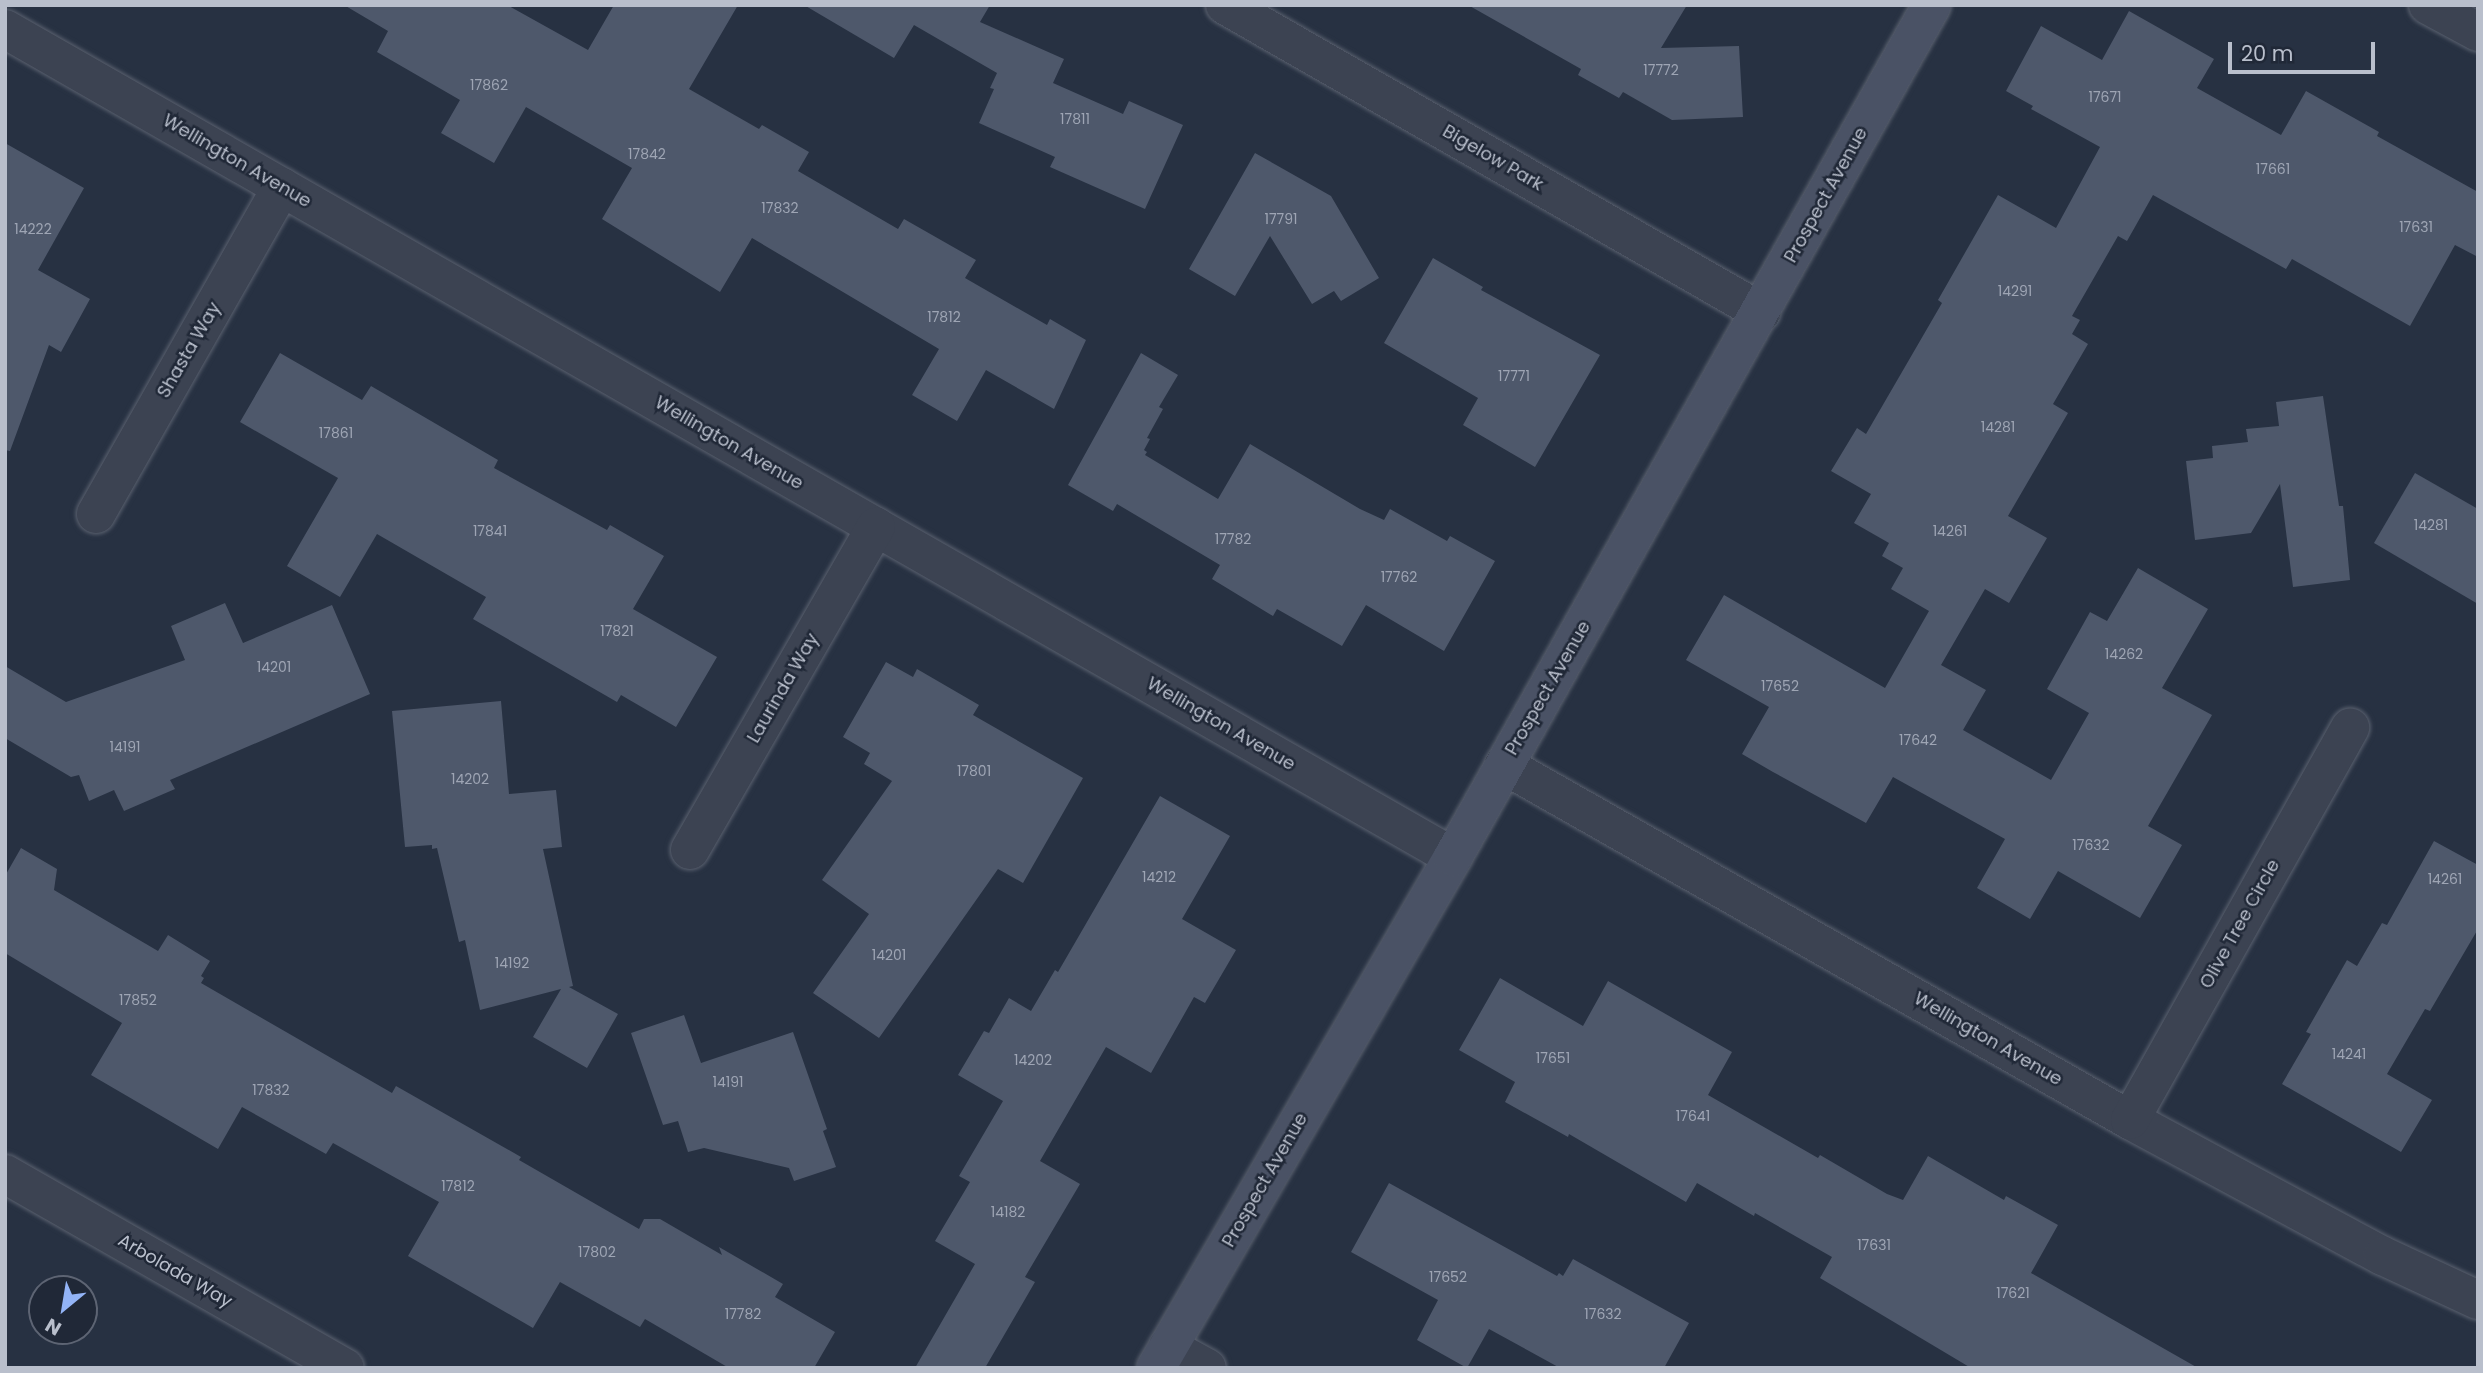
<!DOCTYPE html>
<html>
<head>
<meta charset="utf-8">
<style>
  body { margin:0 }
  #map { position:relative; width:2483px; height:1373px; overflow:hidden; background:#273142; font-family:Poppins,sans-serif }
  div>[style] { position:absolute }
  .building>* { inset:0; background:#4e586b }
  .roads { filter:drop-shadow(0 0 2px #5a616f) drop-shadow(0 0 2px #5a616f) }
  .minor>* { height:38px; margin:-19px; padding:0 19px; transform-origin:19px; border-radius:19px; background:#3c4352 }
  .secondary>* { height:38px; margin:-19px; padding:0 19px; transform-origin:19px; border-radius:19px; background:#4a5265 }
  span { translate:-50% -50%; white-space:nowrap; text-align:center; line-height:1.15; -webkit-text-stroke:5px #202837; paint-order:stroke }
  .number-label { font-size:14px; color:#9ea5b4 }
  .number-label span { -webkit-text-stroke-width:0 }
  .street-label { font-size:18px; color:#b9bfcc }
  .frame { position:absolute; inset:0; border:7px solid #b9bfcc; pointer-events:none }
  .north { position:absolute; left:28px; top:1275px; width:70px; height:70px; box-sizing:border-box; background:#202837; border:2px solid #5d6473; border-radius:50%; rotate:210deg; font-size:19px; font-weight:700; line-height:28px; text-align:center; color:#b9bfcc }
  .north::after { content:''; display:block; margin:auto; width:24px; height:32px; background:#93b4f6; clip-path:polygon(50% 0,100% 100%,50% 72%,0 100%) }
  .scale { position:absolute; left:2228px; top:42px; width:147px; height:32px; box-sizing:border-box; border:4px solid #b9bfcc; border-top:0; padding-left:9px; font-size:21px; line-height:24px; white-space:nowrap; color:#b9bfcc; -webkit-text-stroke:5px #202837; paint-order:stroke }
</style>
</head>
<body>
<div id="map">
  <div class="building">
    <i style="clip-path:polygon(344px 5px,507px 5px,588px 50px,614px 5px,738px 5px,689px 89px,759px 129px,762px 125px,809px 152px,798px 171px,898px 229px,904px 219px,976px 260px,965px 278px,1047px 325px,1050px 319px,1086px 340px,1054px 409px,986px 370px,957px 421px,912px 395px,939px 349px,752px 238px,720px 292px,602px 219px,632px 168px,526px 107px,494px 163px,441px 133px,460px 100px,377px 52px,388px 31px)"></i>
    <i style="clip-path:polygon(804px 5px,990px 5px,980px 22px,1064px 59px,1053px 83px,1123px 114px,1129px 101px,1183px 125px,1145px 209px,1050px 167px,1055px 157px,979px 123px,994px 89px,990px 88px,997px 73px,914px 25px,894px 58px)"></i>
    <i style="clip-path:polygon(1468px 5px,1687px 5px,1661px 48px,1739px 46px,1743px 117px,1672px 120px,1623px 92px,1619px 98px,1578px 75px,1581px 69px)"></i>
    <i style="clip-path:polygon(2129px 11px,2214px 59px,2197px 88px,2281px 135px,2306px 91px,2379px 132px,2377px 136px,2478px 192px,2478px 257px,2455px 245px,2410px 326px,2292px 259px,2286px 269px,2153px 195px,2127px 241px,2118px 236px,2072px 316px,2080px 320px,2072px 334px,2088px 344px,2053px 404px,2068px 413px,2008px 516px,2047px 538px,2009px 603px,1985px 589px,1941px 665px,1986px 690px,1963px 730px,2051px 780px,2089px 713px,2047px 689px,2090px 612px,2107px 621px,2138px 568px,2208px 609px,2162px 688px,2212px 715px,2148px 826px,2182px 845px,2140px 918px,2058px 871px,2030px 919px,1977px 888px,2005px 839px,1893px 777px,1866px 823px,1773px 772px,1742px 754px,1769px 707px,1686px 660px,1724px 595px,1885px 688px,1929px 611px,1891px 589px,1903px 568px,1882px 556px,1889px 543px,1854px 523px,1871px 494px,1831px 471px,1857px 428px,1866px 434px,1942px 303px,1938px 300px,1998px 195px,2056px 228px,2100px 147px,2031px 109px,2033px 106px,2006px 91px,2041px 26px,2102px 60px)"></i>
    <i style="clip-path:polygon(5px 143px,84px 188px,38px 270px,90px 299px,61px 352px,49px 345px,10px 451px,5px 450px)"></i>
    <i style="clip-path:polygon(1255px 153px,1331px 196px,1379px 278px,1341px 301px,1334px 291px,1312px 304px,1270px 236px,1235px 296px,1189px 269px)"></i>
    <i style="clip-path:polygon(1433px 258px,1483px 287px,1481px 290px,1600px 355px,1535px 467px,1463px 425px,1478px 398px,1384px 343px)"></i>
    <i style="clip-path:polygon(280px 353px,362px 400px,371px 386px,498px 460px,494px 468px,607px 530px,610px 525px,664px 556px,633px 609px,717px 657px,676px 727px,621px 695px,617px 702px,473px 619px,486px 597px,377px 534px,340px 597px,287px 566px,338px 478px,240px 422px)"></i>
    <i style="clip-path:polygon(1141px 353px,1178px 375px,1159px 407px,1163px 409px,1147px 438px,1150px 439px,1144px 450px,1147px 452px,1145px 455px,1218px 499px,1250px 444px,1360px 509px,1384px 520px,1390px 509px,1447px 541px,1450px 536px,1495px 561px,1444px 651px,1366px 605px,1342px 646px,1277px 609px,1273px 616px,1212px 579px,1220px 565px,1117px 504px,1113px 511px,1068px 485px)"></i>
    <i style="clip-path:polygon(2323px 396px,2339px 506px,2343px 506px,2350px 580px,2293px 587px,2280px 484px,2251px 533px,2195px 540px,2186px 461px,2213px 458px,2212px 446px,2248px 442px,2246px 429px,2279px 426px,2276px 402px)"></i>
    <i style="clip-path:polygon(2415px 473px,2478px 509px,2478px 604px,2374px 543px)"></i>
    <i style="clip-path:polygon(225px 603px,243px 643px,332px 605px,370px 694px,170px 780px,175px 789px,124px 811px,114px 790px,89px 801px,79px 775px,71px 777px,5px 738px,5px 666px,66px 702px,185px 660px,171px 626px)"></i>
    <i style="clip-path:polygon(886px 662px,913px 677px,917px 669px,979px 705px,973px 715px,1083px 778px,1023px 883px,998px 869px,879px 1038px,813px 993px,869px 914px,822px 880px,892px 781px,864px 764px,870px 753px,843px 737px)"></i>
    <i style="clip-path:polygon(501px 701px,509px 794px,556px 790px,562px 847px,543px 849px,573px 986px,569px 987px,618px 1014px,587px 1068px,533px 1037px,561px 989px,480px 1010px,465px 940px,459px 942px,437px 848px,432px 849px,432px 845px,405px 847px,392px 711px)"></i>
    <i style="clip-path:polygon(1160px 796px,1230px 836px,1182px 919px,1236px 950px,1205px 1003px,1194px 997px,1151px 1073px,1106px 1047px,1040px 1161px,1080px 1184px,1025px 1277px,1035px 1282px,985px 1368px,915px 1368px,975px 1264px,935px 1241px,970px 1182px,959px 1176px,1003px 1101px,958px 1075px,984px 1031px,989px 1033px,1009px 998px,1031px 1011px,1055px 970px,1058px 972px)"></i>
    <i style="clip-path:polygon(2434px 841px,2478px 865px,2478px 929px,2430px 1011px,2425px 1009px,2387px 1074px,2432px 1100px,2401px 1152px,2282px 1084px,2311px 1034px,2306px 1032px,2347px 960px,2357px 966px,2382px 923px,2387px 925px)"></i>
    <i style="clip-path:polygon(21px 848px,57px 869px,54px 890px,158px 951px,168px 935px,210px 961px,201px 976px,204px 978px,201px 983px,392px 1093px,396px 1086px,521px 1157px,519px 1160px,639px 1229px,644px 1219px,660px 1219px,722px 1255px,719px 1247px,783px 1284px,775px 1297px,835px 1332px,814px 1368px,729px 1368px,645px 1319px,640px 1327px,560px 1282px,533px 1328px,408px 1256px,439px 1202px,333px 1143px,326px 1154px,242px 1107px,218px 1149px,91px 1075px,122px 1023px,5px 953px,5px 876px)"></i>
    <i style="clip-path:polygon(1500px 978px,1583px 1026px,1608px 981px,1732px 1052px,1708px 1095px,1818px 1158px,1820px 1155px,1887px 1194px,1903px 1200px,1928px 1156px,2004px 1200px,2006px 1196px,2058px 1225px,2031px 1273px,2198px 1368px,1971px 1368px,1820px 1278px,1832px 1257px,1755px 1213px,1754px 1216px,1697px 1183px,1686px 1202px,1569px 1134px,1568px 1137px,1505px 1102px,1515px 1082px,1459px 1050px)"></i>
    <i style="clip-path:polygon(684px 1015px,701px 1063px,793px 1032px,827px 1129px,823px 1131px,836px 1167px,794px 1181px,789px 1168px,704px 1148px,688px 1152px,678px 1121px,663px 1125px,631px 1033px)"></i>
    <i style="clip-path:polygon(1389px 1183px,1557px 1276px,1559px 1273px,1563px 1276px,1573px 1259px,1689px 1323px,1664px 1368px,1560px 1368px,1489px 1329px,1467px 1368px,1417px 1340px,1438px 1300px,1351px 1252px)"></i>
  </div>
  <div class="roads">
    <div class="minor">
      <i style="left:1225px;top:5px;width:618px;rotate:29.8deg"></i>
      <i style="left:2428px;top:5px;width:57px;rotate:28.4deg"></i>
      <i style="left:5px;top:29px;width:1668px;rotate:29.76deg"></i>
      <i style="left:96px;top:514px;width:376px;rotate:-60.4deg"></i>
      <i style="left:1504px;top:765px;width:720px;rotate:29.56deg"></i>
      <i style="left:2130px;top:1120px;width:287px;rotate:28.3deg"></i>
      <i style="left:2383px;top:1256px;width:105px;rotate:24.9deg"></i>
      <i style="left:690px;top:850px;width:373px;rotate:-60.1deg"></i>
      <i style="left:2130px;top:1120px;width:450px;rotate:-60.7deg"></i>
      <i style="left:5px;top:1174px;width:391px;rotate:29.7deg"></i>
      <i style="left:1168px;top:1347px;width:44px;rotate:28.3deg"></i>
    </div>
    <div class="secondary">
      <i style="left:1156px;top:1368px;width:591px;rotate:-59.83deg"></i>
      <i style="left:1453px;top:857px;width:977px;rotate:-60.66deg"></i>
    </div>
  </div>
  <div class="number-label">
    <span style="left:1661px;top:70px">17772</span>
    <span style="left:489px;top:85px">17862</span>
    <span style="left:2105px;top:97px">17671</span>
    <span style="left:1075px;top:119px">17811</span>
    <span style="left:647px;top:154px">17842</span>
    <span style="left:2273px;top:169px">17661</span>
    <span style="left:780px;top:208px">17832</span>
    <span style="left:1281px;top:219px">17791</span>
    <span style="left:2416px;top:227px">17631</span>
    <span style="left:33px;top:229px">14222</span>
    <span style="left:2015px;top:291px">14291</span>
    <span style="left:944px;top:317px">17812</span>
    <span style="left:1514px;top:376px">17771</span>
    <span style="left:1998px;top:427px">14281</span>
    <span style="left:336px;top:433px">17861</span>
    <span style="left:2431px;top:525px">14281</span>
    <span style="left:490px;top:531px">17841</span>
    <span style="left:1950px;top:531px">14261</span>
    <span style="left:1233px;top:539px">17782</span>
    <span style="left:1399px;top:577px">17762</span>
    <span style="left:617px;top:631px">17821</span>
    <span style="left:2124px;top:654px">14262</span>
    <span style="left:274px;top:667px">14201</span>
    <span style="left:1780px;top:686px">17652</span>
    <span style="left:1918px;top:740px">17642</span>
    <span style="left:125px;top:747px">14191</span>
    <span style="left:974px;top:771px">17801</span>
    <span style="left:470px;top:779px">14202</span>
    <span style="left:2091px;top:845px">17632</span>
    <span style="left:1159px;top:877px">14212</span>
    <span style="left:2445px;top:879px">14261</span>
    <span style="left:889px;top:955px">14201</span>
    <span style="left:512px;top:963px">14192</span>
    <span style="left:138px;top:1000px">17852</span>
    <span style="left:2349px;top:1054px">14241</span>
    <span style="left:1553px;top:1058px">17651</span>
    <span style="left:1033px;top:1060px">14202</span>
    <span style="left:728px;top:1082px">14191</span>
    <span style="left:271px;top:1090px">17832</span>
    <span style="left:1693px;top:1116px">17641</span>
    <span style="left:458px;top:1186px">17812</span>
    <span style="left:1008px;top:1212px">14182</span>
    <span style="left:1874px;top:1245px">17631</span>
    <span style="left:597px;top:1252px">17802</span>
    <span style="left:1448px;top:1277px">17652</span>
    <span style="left:2013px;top:1293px">17621</span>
    <span style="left:743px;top:1314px">17782</span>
    <span style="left:1603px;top:1314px">17632</span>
  </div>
  <div class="street-label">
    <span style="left:1493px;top:158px;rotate:30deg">Bigelow Park</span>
    <span style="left:237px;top:161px;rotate:30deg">Wellington Avenue</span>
    <span style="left:1826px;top:195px;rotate:-61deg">Prospect Avenue</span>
    <span style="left:189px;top:350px;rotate:-60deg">Shasta Way</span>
    <span style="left:729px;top:443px;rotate:30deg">Wellington Avenue</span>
    <span style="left:783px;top:688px;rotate:-60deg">Laurinda Way</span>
    <span style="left:1548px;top:688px;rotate:-60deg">Prospect Avenue</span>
    <span style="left:1221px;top:724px;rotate:30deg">Wellington Avenue</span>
    <span style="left:2240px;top:924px;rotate:-61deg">Olive Tree Circle</span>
    <span style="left:1988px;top:1039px;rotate:30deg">Wellington Avenue</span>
    <span style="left:1265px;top:1180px;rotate:-60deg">Prospect Avenue</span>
    <span style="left:175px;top:1271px;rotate:30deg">Arbolada Way</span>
  </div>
  <div class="frame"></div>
  <div class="north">N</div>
  <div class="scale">20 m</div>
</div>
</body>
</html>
